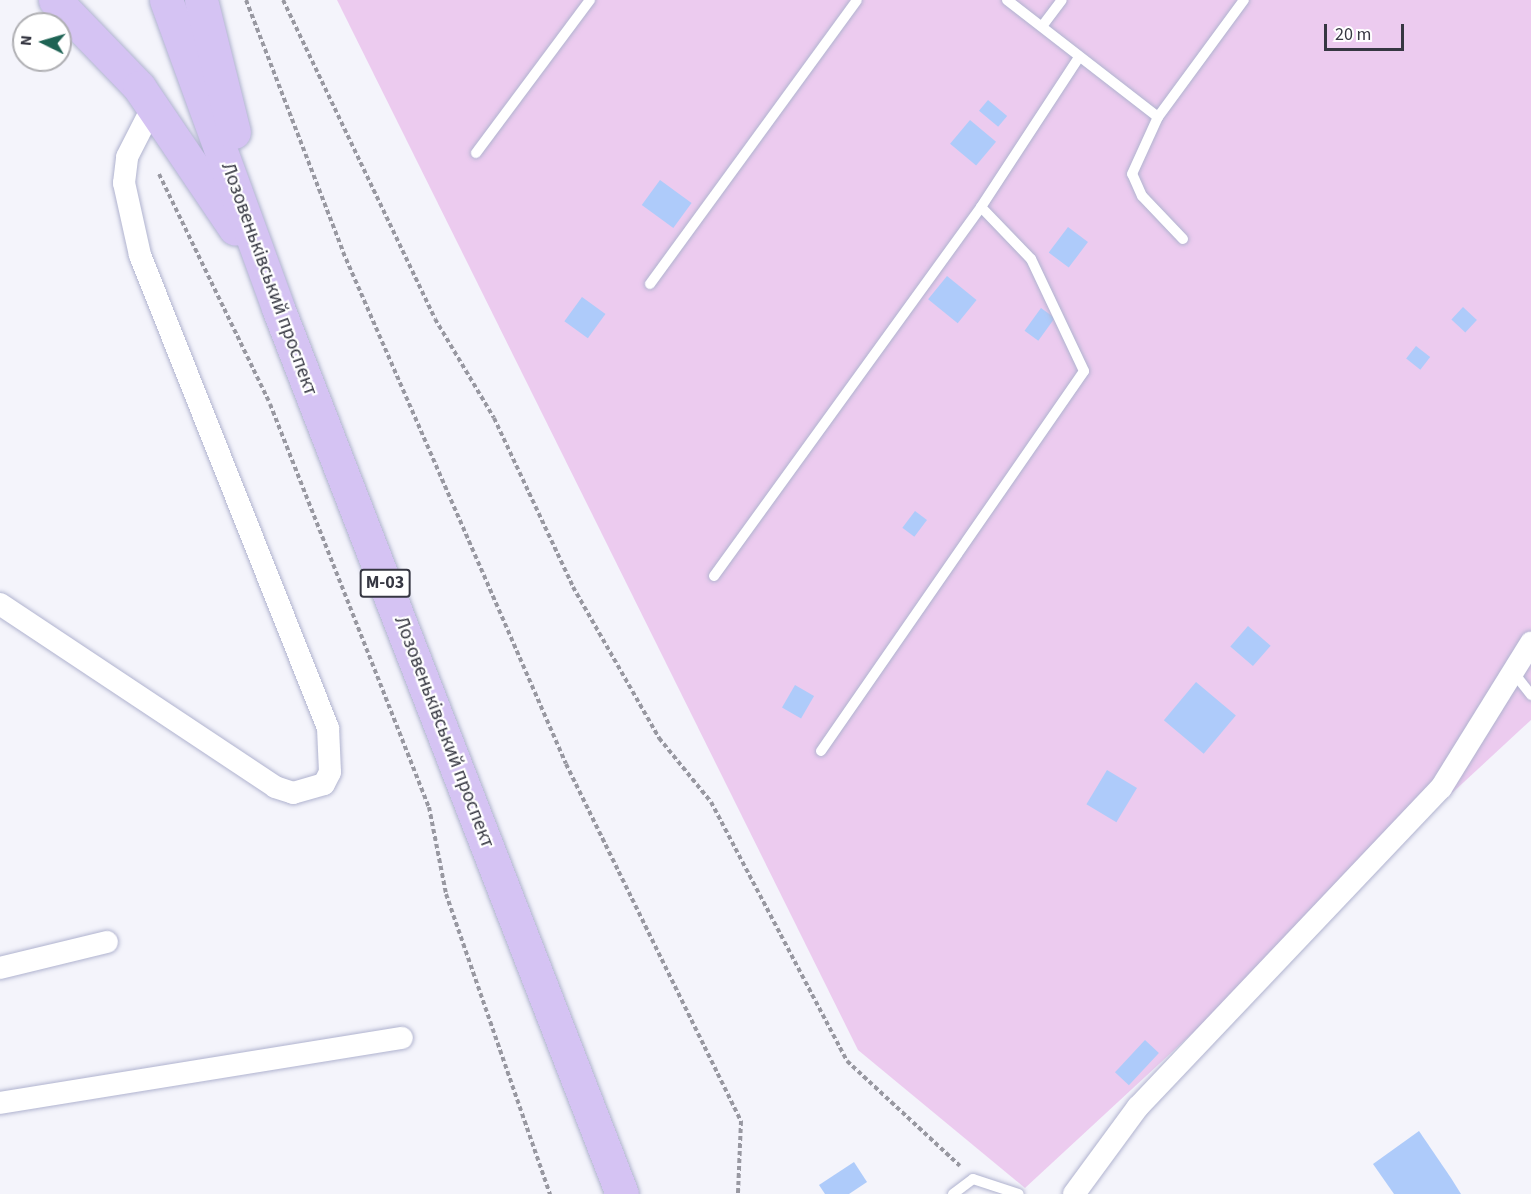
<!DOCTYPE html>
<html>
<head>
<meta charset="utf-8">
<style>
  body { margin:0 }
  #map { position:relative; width:1531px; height:1194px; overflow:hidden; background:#f4f4fb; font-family:"Source Sans 3",sans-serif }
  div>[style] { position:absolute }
  .green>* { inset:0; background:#eccbef }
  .building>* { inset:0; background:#aecbfa; transform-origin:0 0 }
  .path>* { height:4px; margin-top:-2px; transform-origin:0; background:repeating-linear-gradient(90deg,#9898a1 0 4.5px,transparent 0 7.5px) }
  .roads { filter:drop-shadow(0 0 2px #b0b3cf) drop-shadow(0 0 2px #b0b3cf) }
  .lane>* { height:10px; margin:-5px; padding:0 5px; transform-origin:5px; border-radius:5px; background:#fff }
  .street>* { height:22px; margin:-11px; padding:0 11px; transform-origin:11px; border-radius:11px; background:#fff }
  .highway>* { height:33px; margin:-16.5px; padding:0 16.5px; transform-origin:16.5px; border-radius:16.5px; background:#d5c3f3 }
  span { translate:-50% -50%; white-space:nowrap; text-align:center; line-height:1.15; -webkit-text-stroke:4.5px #fff; paint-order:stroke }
  .shield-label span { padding:2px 4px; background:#fff; border:2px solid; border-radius:4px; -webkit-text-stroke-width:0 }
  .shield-label { font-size:18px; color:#363742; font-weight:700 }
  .street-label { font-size:20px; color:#363742 }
  .north { position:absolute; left:12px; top:12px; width:60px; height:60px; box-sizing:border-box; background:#fff; border:2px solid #afafb3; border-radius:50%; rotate:275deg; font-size:16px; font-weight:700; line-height:24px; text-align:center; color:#363742 }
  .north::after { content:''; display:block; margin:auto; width:21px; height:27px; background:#1e6354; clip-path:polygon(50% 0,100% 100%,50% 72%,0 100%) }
  .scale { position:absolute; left:1324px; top:24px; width:80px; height:27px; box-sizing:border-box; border:3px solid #363742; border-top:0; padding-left:8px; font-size:18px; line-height:21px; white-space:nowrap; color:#363742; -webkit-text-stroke:4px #fff; paint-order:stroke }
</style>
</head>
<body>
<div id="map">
  <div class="green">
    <i style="clip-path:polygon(337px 0,1531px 0,1531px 720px,1025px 1188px,858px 1050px)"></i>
  </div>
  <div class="building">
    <i style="left:988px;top:100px;width:25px;height:14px;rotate:40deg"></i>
    <i style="left:970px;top:120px;width:34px;height:31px;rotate:40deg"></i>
    <i style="left:660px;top:180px;width:39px;height:31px;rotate:36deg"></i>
    <i style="left:1068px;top:227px;width:25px;height:32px;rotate:37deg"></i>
    <i style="left:947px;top:276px;width:38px;height:30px;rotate:39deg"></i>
    <i style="left:582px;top:297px;width:29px;height:30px;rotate:36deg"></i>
    <i style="left:1463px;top:307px;width:19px;height:17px;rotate:43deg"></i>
    <i style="left:1041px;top:308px;width:17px;height:28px;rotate:36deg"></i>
    <i style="left:1416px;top:346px;width:18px;height:16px;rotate:38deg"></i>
    <i style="left:915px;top:511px;width:15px;height:21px;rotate:37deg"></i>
    <i style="left:1248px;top:626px;width:30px;height:27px;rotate:41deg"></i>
    <i style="left:1196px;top:682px;width:52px;height:50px;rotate:40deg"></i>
    <i style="left:795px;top:685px;width:22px;height:26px;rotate:30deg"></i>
    <i style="left:1107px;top:770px;width:35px;height:40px;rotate:31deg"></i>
    <i style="left:1145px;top:1040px;width:19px;height:44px;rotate:43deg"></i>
    <i style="clip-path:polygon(1419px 1131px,1451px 1178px,1461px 1194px,1394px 1194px,1373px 1164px)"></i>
    <i style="clip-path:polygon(854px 1162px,867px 1182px,849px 1194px,825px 1194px,819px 1185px)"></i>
  </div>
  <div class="path">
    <i style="left:246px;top:0;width:270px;rotate:68.9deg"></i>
    <i style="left:343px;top:252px;width:558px;rotate:66.46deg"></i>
    <i style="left:566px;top:764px;width:398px;rotate:63.9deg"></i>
    <i style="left:741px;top:1121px;width:73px;rotate:92.4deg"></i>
    <i style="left:283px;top:0;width:353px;rotate:64.5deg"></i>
    <i style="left:435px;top:319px;width:115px;rotate:59.2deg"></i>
    <i style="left:494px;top:418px;width:187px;rotate:64.9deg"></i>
    <i style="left:573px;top:587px;width:174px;rotate:60.3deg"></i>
    <i style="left:659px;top:738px;width:82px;rotate:50.9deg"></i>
    <i style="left:711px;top:802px;width:293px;rotate:62.3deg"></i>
    <i style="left:847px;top:1061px;width:154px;rotate:42.9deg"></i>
    <i style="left:159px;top:174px;width:255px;rotate:64.2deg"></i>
    <i style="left:270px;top:404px;width:433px;rotate:68.5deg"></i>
    <i style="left:429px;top:807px;width:89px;rotate:78.9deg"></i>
    <i style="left:446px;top:894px;width:318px;rotate:70.9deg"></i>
  </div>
  <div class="roads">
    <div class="lane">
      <i style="left:1007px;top:0;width:191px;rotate:37.8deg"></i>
      <i style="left:1043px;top:25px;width:31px;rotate:-53deg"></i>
      <i style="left:476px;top:153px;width:191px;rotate:-53.3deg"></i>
      <i style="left:1183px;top:239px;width:59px;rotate:-133.6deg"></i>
      <i style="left:1142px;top:196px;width:24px;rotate:-114deg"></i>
      <i style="left:1132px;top:174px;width:63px;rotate:-65.5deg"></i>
      <i style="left:1158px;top:117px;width:145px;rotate:-53.7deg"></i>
      <i style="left:650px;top:284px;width:351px;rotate:-53.9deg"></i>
      <i style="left:714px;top:576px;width:455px;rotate:-54.1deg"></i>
      <i style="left:981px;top:207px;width:179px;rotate:-56.8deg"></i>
      <i style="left:1514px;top:673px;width:28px;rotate:52deg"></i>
      <i style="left:821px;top:751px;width:462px;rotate:-55.3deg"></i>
      <i style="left:1084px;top:371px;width:124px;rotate:-115.3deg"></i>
      <i style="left:1031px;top:259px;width:72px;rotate:-133.9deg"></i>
      <i style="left:953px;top:1194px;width:25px;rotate:-37deg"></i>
      <i style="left:973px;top:1179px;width:48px;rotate:18.1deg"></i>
    </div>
    <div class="street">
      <i style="left:0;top:604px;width:330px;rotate:33.6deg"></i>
      <i style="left:275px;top:787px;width:19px;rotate:18deg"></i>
      <i style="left:293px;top:793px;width:32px;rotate:-16deg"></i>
      <i style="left:324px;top:784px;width:13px;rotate:-63deg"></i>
      <i style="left:330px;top:772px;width:44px;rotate:-92.6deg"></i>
      <i style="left:328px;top:728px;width:509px;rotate:-111.68deg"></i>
      <i style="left:140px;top:255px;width:74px;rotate:-102.5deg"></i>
      <i style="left:124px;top:183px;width:26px;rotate:-83deg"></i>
      <i style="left:127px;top:157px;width:57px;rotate:-63deg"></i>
      <i style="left:0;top:968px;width:110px;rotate:-13.7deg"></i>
      <i style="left:0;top:1103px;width:407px;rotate:-9.2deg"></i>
      <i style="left:1074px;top:1194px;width:108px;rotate:-53.7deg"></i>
      <i style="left:1138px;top:1107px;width:440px;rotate:-46.5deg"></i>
      <i style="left:1441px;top:788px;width:171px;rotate:-58.2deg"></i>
    </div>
    <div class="highway">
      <i style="left:55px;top:0;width:121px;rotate:46deg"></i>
      <i style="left:139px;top:87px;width:171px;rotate:55.9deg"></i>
      <i style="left:166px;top:0;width:328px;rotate:70deg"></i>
      <i style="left:278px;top:308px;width:950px;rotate:68.78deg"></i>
      <i style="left:201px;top:0;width:136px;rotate:76deg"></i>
    </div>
  </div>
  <div class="shield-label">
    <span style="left:385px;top:583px">М-03</span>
  </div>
  <div class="street-label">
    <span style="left:269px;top:279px;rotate:70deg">Лозовеньківський проспект</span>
    <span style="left:444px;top:732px;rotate:69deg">Лозовеньківський проспект</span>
  </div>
  <div class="north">N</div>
  <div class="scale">20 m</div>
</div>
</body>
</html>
